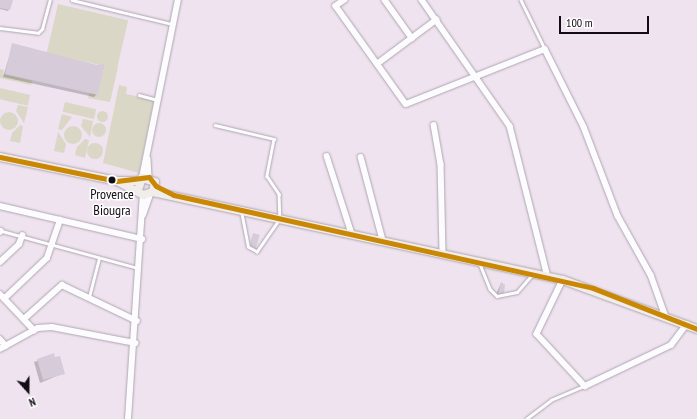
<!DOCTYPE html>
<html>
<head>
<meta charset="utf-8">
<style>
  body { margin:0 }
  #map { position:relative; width:697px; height:419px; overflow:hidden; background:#eee3ef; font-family:"PT Sans Narrow",sans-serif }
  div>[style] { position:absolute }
  .green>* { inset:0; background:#dad7c7; transform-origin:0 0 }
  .round { border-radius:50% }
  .shadow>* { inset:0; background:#0003 }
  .building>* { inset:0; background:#d6cbd8; transform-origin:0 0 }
  .roads { filter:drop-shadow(0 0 1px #afa6b0) drop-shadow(0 0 1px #afa6b0) }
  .service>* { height:2.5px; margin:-1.25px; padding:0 1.25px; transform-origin:1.25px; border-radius:1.25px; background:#fcfbfd }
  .minor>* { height:5.5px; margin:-2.75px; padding:0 2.75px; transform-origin:2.75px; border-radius:2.75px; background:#fcfbfd }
  .secondary>* { height:8px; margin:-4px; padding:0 4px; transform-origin:4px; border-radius:4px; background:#f1edea }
  .bus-1>* { height:5px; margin:-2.5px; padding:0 2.5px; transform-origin:2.5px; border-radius:2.5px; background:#c98704 }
  .dots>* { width:11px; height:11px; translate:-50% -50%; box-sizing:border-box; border:2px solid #fff; border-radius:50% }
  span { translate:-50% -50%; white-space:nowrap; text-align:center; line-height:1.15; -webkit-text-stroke:3px #fff; paint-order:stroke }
  .bus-label { font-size:14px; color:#120c13 }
  .north { position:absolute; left:8px; top:371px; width:40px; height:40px; -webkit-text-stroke:3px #fff; paint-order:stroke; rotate:159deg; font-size:11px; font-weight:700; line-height:16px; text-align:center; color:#120c13 }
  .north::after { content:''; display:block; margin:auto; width:14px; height:18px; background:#120c13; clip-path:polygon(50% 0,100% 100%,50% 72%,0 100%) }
  .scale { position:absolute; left:559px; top:16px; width:90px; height:18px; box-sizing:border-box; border:2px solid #120c13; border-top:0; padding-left:5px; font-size:12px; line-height:14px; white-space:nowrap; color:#120c13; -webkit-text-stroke:3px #fff; paint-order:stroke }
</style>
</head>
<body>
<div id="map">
  <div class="green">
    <i style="left:58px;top:4px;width:72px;height:50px;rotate:13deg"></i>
    <i style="clip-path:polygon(105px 64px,118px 67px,110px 102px,88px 98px,90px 92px,98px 95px)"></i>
    <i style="clip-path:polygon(0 69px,4px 70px,3px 74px,32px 81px,31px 85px,0 78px)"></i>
    <i style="clip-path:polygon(119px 85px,127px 87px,126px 94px,154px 100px,139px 173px,103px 163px)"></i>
    <i style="left:0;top:88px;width:31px;height:11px;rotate:13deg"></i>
    <i style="left:65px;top:102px;width:32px;height:10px;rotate:13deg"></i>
    <i style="clip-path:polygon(18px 105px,28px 107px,24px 123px,16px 111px)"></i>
    <i class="round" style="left:96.5px;top:110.5px;width:11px;height:11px"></i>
    <i class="round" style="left:0;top:112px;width:18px;height:18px"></i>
    <i style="clip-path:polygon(62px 114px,72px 117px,62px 130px,58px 129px)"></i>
    <i style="clip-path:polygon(83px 119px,93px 121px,90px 137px,81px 126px)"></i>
    <i class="round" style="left:92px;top:123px;width:14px;height:14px"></i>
    <i style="clip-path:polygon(20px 125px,23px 126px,20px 143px,10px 141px,12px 133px)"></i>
    <i class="round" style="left:64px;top:126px;width:18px;height:18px"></i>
    <i style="clip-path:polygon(58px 132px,66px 144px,64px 153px,54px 151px)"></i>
    <i style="clip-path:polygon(85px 139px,89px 140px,85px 158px,75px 155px,77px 147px)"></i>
    <i class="round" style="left:87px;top:143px;width:16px;height:16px"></i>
  </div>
  <div class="shadow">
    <i style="clip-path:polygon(0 0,12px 0,8px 11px,0 9px)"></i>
    <i style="clip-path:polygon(13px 44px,97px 94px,94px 97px,3px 77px)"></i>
    <i style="clip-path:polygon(501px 283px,499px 296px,496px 294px)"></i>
    <i style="clip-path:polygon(53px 355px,64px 373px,40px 383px,34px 362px)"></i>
  </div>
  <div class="building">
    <i style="clip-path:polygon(0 0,13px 0,10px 10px,0 8px)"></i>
    <i style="clip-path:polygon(12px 43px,97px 65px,105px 64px,98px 95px,5px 74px)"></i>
    <i style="left:253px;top:233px;width:7px;height:16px;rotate:16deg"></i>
    <i style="clip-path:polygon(501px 282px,505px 285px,504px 294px,498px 295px)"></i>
    <i style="clip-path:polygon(54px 353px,55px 357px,60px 356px,65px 374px,43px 380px,37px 359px)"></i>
  </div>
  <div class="roads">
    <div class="service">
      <i style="left:72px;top:0;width:103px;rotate:13.5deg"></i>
      <i style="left:521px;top:0;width:55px;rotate:63.9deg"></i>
      <i style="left:0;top:28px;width:38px;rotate:7deg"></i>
      <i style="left:38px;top:33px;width:6px;rotate:-45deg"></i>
      <i style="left:42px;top:29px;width:30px;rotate:-75deg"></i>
      <i style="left:139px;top:95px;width:20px;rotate:15deg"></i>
      <i style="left:215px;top:125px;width:61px;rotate:13.3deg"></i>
      <i style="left:274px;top:139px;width:38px;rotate:101deg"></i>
      <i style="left:267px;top:176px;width:22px;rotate:56deg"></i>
      <i style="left:279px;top:194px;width:25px;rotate:88deg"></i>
      <i style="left:280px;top:219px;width:40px;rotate:124.9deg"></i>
      <i style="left:257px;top:252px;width:10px;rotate:-151deg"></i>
      <i style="left:248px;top:247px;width:36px;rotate:-101deg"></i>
      <i style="left:2px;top:231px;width:141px;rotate:15.2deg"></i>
      <i style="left:480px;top:264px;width:27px;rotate:68deg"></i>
      <i style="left:490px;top:289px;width:10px;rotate:45deg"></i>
      <i style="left:497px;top:296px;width:20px;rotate:-11deg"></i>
      <i style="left:517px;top:292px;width:23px;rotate:-49deg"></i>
      <i style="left:89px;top:297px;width:40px;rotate:-75.6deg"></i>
      <i style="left:526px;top:419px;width:31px;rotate:-37deg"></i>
      <i style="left:551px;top:400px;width:36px;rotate:-23deg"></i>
    </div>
    <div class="minor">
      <i style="left:345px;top:0;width:11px;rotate:146deg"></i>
      <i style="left:336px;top:6px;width:120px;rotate:54.5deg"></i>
      <i style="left:406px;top:104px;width:149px;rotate:-21.6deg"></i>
      <i style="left:545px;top:49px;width:87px;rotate:63.4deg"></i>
      <i style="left:584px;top:127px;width:95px;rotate:69.1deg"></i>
      <i style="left:618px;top:216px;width:68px;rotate:60.8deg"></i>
      <i style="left:651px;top:275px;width:41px;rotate:70.3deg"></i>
      <i style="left:385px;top:0;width:47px;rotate:54.6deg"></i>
      <i style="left:422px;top:0;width:154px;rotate:55.1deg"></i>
      <i style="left:510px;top:126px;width:156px;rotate:75.9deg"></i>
      <i style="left:377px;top:64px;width:74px;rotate:-36.7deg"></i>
      <i style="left:434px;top:125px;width:40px;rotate:80deg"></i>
      <i style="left:441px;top:164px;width:90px;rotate:88.7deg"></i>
      <i style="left:327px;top:156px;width:82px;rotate:72.2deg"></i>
      <i style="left:361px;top:157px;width:86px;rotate:75.2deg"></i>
      <i style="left:148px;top:159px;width:18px;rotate:87deg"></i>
      <i style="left:142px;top:178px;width:182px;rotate:-78.6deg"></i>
      <i style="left:0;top:206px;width:146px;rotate:13.1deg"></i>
      <i style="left:143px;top:215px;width:21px;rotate:-71deg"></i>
      <i style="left:0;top:232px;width:1px;rotate:-45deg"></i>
      <i style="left:0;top:262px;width:26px;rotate:-43deg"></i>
      <i style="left:19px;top:244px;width:9px;rotate:-69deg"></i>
      <i style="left:563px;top:280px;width:60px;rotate:115.7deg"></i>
      <i style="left:537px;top:334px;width:71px;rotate:47.3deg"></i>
      <i style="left:585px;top:386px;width:95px;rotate:-25.5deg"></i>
      <i style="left:671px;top:345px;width:26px;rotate:-53deg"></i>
      <i style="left:0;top:294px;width:50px;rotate:46.6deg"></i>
      <i style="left:4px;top:299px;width:59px;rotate:-43.6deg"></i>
      <i style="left:47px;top:258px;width:40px;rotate:-71.1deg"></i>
      <i style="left:24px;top:319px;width:51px;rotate:-41.8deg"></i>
      <i style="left:62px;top:285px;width:83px;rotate:25.6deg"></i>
      <i style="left:0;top:339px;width:9px;rotate:49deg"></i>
      <i style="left:0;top:349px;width:43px;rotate:-28.9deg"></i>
      <i style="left:38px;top:328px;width:14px;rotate:-4deg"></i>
      <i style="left:52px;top:327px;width:85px;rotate:10.9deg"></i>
      <i style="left:128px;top:419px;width:225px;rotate:-86.2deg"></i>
    </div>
    <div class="secondary">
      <i style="left:0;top:157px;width:119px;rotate:11.6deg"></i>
      <i style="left:117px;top:181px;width:30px;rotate:28deg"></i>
      <i style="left:143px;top:195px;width:10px;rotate:-17deg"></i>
      <i style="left:153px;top:192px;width:10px;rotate:-79deg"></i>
      <i style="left:155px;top:182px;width:14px;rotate:-163deg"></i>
      <i style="left:142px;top:178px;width:13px;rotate:108deg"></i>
      <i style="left:117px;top:181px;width:21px"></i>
      <i style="left:153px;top:192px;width:419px;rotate:12.1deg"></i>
      <i style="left:563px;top:280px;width:143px;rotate:20.1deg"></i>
    </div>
  </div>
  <div class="bus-1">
    <i style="left:0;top:157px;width:119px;rotate:11.6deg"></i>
    <i style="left:117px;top:181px;width:32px;rotate:-7deg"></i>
    <i style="left:149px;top:177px;width:11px;rotate:52deg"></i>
    <i style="left:156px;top:186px;width:20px;rotate:27deg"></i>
    <i style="left:174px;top:195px;width:429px;rotate:12.5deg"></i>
    <i style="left:593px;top:288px;width:112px;rotate:21.5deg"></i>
  </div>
  <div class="dots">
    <i style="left:112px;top:180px;background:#120c13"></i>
  </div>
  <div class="bus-label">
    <span style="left:112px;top:202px">Provence<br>Biougra</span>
  </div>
  <div class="north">N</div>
  <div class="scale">100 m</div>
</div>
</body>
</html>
